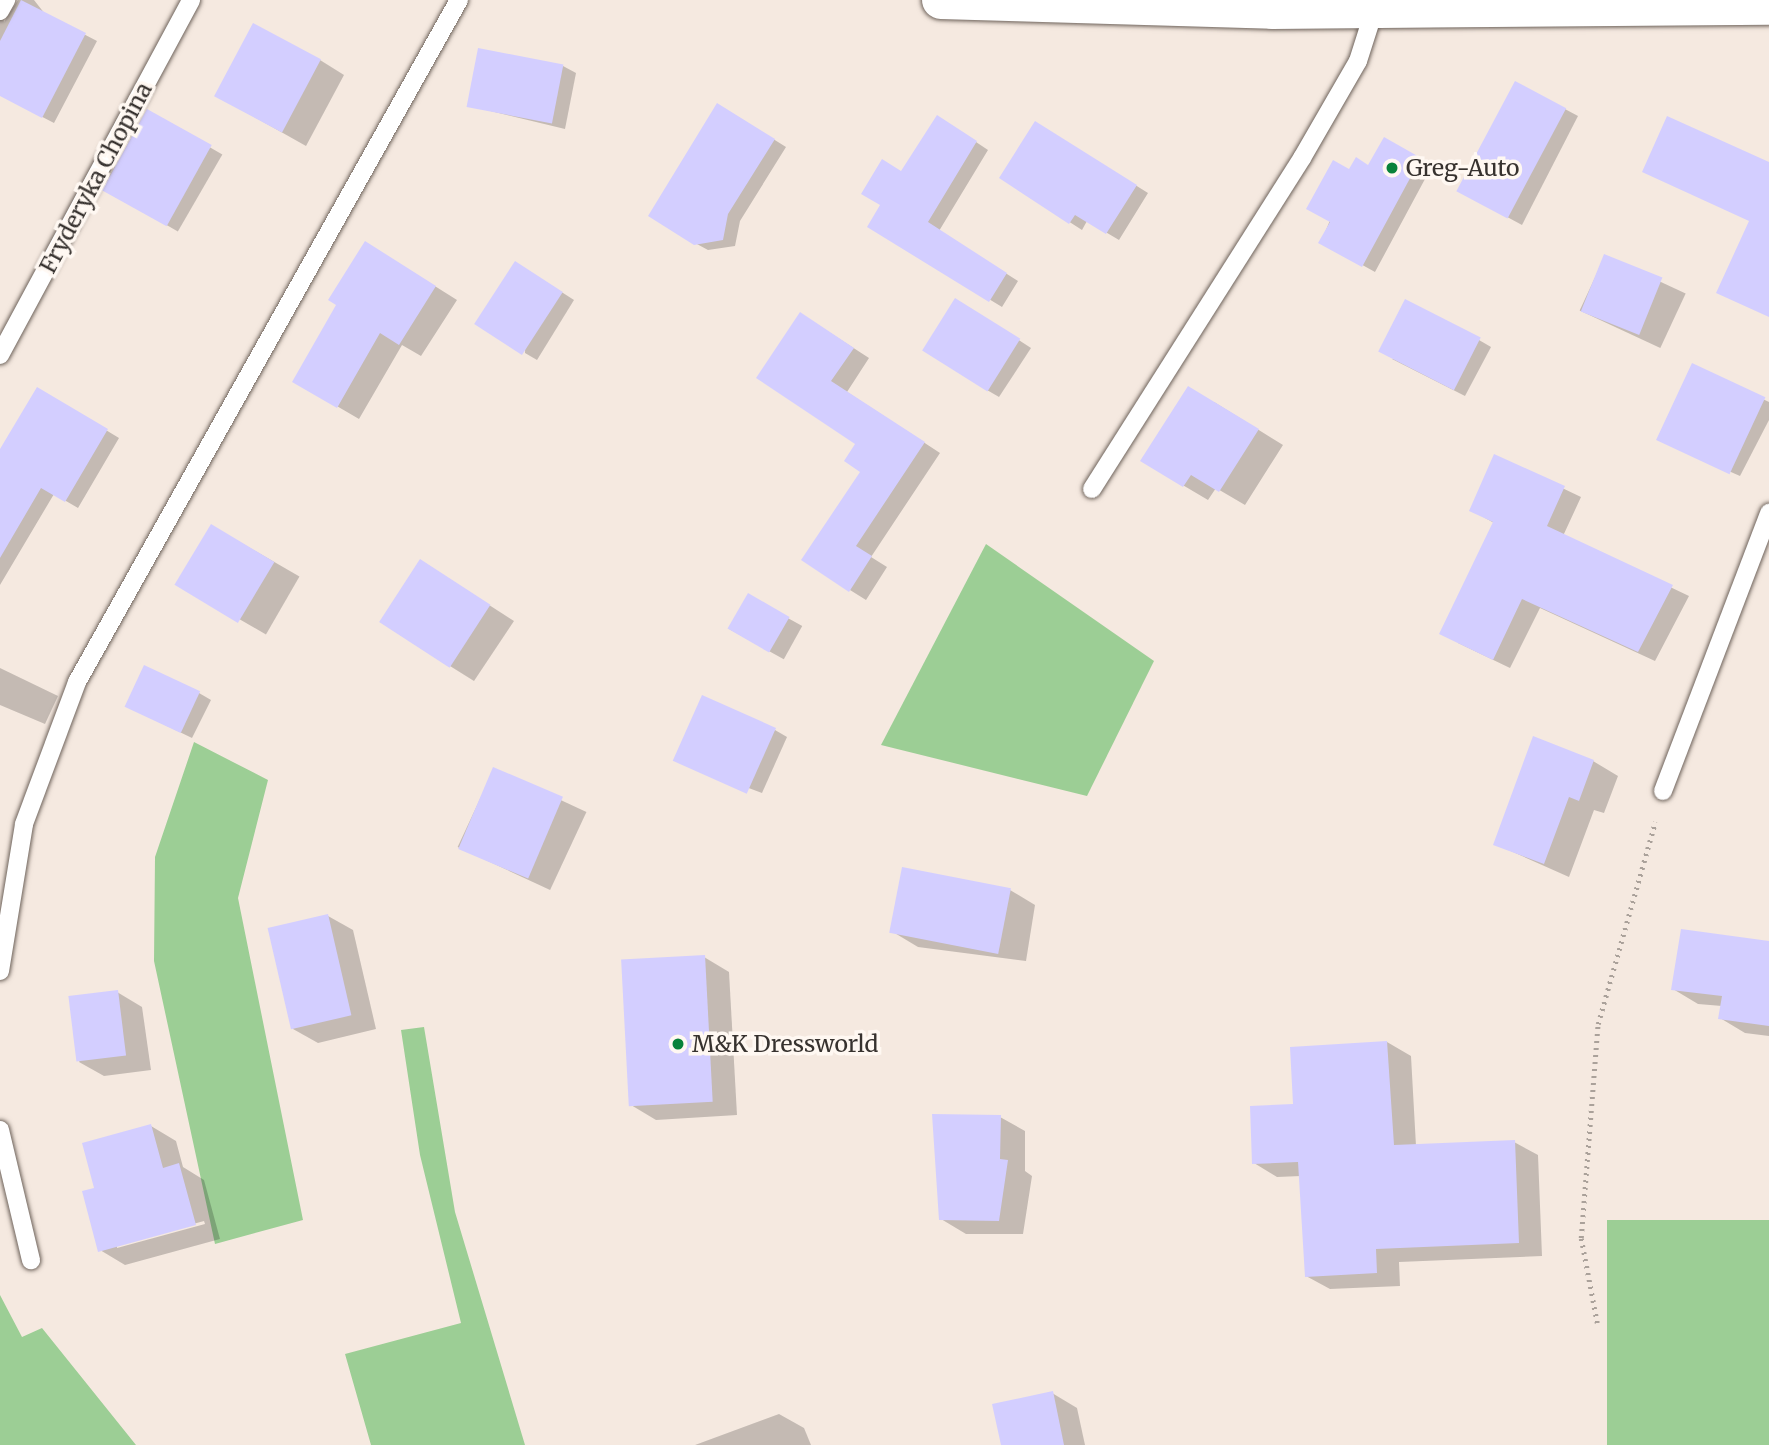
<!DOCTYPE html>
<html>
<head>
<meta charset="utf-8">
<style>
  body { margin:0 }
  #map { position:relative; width:1769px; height:1445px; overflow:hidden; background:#f5e9e0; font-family:Merriweather,serif }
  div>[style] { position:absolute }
  .green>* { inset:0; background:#9cce95; transform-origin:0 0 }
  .shadow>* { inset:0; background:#0003; transform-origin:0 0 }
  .building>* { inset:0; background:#d3ceff; transform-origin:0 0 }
  .path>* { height:4.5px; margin-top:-2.25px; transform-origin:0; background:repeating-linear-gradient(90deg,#aaa19a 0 2px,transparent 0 7px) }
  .roads { filter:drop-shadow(0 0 2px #6e635b) drop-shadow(0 0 2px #6e635b) }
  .service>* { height:18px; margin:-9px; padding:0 9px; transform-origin:9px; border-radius:9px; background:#fff }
  .tertiary>* { height:38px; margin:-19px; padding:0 19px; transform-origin:19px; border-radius:19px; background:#fff }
  .dots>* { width:19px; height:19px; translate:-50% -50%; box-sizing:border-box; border:4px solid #fff8f2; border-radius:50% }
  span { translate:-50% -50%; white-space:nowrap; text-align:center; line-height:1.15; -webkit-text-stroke:7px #fff8f2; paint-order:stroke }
  .poi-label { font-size:23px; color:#37322f }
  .left { translate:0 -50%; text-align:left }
  .street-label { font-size:23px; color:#37322f }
</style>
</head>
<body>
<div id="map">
  <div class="green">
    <i style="clip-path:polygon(986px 544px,1154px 661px,1087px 796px,881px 745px)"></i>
    <i style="clip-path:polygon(194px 742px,268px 780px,238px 898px,303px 1220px,215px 1244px,154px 961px,155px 857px)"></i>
    <i style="clip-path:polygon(424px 1027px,455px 1212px,525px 1445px,371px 1445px,345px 1354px,461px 1323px,420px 1155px,401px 1030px)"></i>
    <i style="left:1607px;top:1220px;width:162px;height:225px"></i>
    <i style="clip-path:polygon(0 1295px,22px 1337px,42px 1328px,136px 1445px,0 1445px)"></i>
  </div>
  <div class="shadow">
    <i style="clip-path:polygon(0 0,4px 22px,18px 0,34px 0,45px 14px,97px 41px,54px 123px,0 95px)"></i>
    <i style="clip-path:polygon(320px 60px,344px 75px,306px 146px,215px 95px)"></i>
    <i style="clip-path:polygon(563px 66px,576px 73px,565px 129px,470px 106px)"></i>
    <i style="clip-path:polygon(1516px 83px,1578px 116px,1522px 225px,1472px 198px)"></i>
    <i style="left:147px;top:111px;width:87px;height:89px;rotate:30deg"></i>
    <i style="clip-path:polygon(730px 112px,786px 147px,740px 221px,735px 246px,708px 250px,695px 243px)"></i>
    <i style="clip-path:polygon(949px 124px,988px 150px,939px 231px,1018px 281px,1002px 307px,869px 226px,902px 173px)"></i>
    <i style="clip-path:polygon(1047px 130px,1148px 193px,1119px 240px,1087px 221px,1082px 230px,1001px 178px)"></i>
    <i style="clip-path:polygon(1385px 139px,1432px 166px,1375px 272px,1321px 242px,1350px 172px,1369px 167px)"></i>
    <i style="clip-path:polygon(387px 256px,457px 300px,421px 356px,402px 345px,359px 419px,294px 381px)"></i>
    <i style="left:1605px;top:256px;width:89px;height:60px;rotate:25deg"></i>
    <i style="clip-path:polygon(527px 270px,574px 300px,537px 360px,525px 353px)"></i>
    <i style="clip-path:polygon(968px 307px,1031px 348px,999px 397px,987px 390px)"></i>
    <i style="clip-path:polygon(801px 314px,869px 358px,847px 392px,940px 453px,871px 557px,887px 567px,866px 600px,850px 590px,862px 471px,857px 444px)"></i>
    <i style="clip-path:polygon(1479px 340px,1491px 347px,1465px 396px,1392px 359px)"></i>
    <i style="clip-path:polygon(1693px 366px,1769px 402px,1769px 420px,1740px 476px,1658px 440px)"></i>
    <i style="clip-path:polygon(38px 389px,119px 438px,78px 508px,54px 494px,0 585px,0 453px)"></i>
    <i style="clip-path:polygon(1214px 402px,1283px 445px,1245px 505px,1216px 488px,1208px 500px,1142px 461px)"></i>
    <i style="clip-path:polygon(1495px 456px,1581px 497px,1563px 536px,1689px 596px,1655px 661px,1540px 608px,1510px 668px,1458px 643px,1494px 523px,1471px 510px)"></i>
    <i style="left:212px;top:526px;width:101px;height:67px;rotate:30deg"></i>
    <i style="clip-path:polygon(421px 561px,514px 621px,474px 681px,450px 666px)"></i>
    <i style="left:748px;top:596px;width:62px;height:38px;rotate:29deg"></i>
    <i style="clip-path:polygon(0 668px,58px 696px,45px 724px,0 705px)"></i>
    <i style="clip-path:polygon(199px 693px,211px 700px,192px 738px,159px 722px)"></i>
    <i style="clip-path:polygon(775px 730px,787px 737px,762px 793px,674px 760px)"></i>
    <i style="clip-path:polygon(1593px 761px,1618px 776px,1604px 813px,1594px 810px,1569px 877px,1495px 844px)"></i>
    <i style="left:494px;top:769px;width:102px;height:86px;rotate:25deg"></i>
    <i style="clip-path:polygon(1010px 890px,1035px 905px,1026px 961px,918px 947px,893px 932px)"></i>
    <i style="clip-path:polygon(328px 916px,353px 930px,376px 1029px,318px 1043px,293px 1029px)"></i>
    <i style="clip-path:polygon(1769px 943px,1769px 1036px,1745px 1033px,1720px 1018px,1722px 1006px,1698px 1004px,1673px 989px)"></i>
    <i style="clip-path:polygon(704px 957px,729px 972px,737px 1115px,656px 1120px,631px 1105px)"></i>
    <i style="clip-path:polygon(117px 992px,142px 1007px,151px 1070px,104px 1076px,79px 1062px)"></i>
    <i style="clip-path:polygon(1387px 1042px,1411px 1056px,1416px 1146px,1514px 1142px,1538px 1155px,1542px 1256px,1399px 1262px,1400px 1286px,1330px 1289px,1306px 1276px,1301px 1176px,1277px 1177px,1254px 1163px,1295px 1106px)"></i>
    <i style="clip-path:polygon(1000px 1117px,1025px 1131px,1025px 1171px,1032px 1176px,1023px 1234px,966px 1234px,941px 1219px)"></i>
    <i style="clip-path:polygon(evenodd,151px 1126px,176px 1141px,183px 1167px,204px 1180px,220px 1239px,125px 1265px,100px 1250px,96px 1189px,151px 1126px,204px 1221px,205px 1224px,117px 1248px,117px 1245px,204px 1221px)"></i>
    <i style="clip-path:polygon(1052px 1393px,1077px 1408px,1085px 1445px,1003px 1445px)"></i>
    <i style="clip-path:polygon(779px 1414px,804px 1428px,811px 1445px,695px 1445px)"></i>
  </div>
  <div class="building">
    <i style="clip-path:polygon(21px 0,86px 33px,42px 118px,0 96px,0 41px)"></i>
    <i style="left:253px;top:23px;width:77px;height:83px;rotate:28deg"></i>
    <i style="left:478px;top:48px;width:87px;height:60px;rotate:11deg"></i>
    <i style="left:1515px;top:81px;width:58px;height:125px;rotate:28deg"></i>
    <i style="clip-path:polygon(717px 103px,775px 139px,728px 214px,723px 240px,694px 245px,648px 216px)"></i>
    <i style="left:147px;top:109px;width:74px;height:93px;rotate:29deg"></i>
    <i style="clip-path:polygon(937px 115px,977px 141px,928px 222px,1007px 273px,989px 302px,867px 227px,880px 205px,861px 194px,882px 159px,901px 171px)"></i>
    <i style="clip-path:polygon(1667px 116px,1769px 162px,1769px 317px,1716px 293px,1749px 221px,1642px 172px)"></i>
    <i style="clip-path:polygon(1035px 121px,1137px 185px,1106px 234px,1075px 215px,1069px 224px,999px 178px)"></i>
    <i style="clip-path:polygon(1384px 137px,1421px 158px,1362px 267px,1318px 243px,1330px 222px,1306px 209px,1333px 160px,1349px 169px,1356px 157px,1368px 165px)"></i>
    <i style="clip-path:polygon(365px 241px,436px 286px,399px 345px,380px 333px,337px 408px,292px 382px,336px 305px,328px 300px)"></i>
    <i style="left:1604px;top:254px;width:63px;height:62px;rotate:22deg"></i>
    <i style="left:515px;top:261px;width:57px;height:75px;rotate:33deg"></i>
    <i style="left:955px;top:298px;width:77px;height:62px;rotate:32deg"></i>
    <i style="left:1405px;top:299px;width:85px;height:59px;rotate:27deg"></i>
    <i style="clip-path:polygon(800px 312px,854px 348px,831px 381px,925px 442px,856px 546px,872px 556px,849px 592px,801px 560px,860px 472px,844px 461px,855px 444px,756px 378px)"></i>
    <i style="left:1692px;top:363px;width:81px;height:85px;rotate:25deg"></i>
    <i style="clip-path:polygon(1188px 386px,1259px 429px,1219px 492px,1191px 475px,1183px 487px,1140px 461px)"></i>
    <i style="clip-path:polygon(37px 387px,108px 429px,65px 502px,41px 488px,0 558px,0 449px)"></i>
    <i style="clip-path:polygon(1494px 454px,1565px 486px,1547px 526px,1673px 585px,1638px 652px,1522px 599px,1493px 660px,1439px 634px,1493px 522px,1469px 511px)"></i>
    <i style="left:211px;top:524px;width:74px;height:71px;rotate:31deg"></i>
    <i style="left:420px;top:559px;width:84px;height:75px;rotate:33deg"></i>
    <i style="left:748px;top:593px;width:48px;height:41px;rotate:30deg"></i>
    <i style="left:144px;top:665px;width:62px;height:46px;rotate:25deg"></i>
    <i style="left:702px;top:695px;width:81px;height:72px;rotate:24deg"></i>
    <i style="clip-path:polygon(1533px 736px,1594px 760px,1579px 801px,1569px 797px,1544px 864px,1493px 845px)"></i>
    <i style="left:493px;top:767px;width:76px;height:89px;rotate:23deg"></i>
    <i style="left:902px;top:867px;width:111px;height:67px;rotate:11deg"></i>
    <i style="left:328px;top:914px;width:104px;height:62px;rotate:77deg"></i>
    <i style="clip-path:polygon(1681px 929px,1769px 941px,1769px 1026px,1718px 1019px,1722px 996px,1671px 990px)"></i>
    <i style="left:705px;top:955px;width:147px;height:84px;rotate:87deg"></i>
    <i style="left:118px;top:990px;width:66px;height:50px;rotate:83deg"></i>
    <i style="clip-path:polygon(1387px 1041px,1394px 1145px,1515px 1140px,1519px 1243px,1376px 1249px,1377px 1273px,1305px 1277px,1298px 1162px,1252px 1164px,1250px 1106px,1293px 1104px,1290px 1047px)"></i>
    <i style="clip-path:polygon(932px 1114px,1001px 1115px,1000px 1159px,1008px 1160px,999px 1221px,939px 1220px)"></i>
    <i style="clip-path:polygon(151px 1124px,163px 1168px,179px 1163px,196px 1225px,98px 1252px,82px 1191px,94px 1188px,82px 1143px)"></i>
    <i style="clip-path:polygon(1053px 1391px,1064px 1445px,1001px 1445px,992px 1404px)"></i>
  </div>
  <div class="path">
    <i style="left:1597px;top:1323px;width:86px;rotate:-100.7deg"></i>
    <i style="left:1581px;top:1238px;width:215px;rotate:-85.5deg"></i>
    <i style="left:1598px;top:1024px;width:210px;rotate:-74.2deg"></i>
  </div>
  <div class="roads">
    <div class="service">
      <i style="left:0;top:11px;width:13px;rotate:-61deg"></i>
      <i style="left:0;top:355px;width:403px;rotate:-61.7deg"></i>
      <i style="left:1092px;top:489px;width:392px;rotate:-57.6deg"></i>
      <i style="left:1302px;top:158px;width:112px;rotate:-60deg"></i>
      <i style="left:1358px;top:61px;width:52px;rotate:-72.3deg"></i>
      <i style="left:1663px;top:791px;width:298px;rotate:-69.1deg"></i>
      <i style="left:0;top:971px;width:149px;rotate:-80.7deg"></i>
      <i style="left:24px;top:824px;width:152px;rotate:-69.5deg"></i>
      <i style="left:77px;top:682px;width:782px;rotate:-60.75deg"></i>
      <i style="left:0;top:1130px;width:134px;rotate:76.6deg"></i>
    </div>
    <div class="tertiary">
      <i style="left:941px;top:0;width:331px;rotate:1.7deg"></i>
      <i style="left:1272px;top:10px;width:497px;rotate:-0.5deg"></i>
    </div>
  </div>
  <div class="dots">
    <i style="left:1392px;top:168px;background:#08823a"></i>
    <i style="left:678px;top:1044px;background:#08823a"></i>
  </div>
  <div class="poi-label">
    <span class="left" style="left:1406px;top:168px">Greg-Auto</span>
    <span class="left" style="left:692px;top:1044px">M&amp;K Dressworld</span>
  </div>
  <div class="street-label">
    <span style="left:96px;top:178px;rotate:-62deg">Fryderyka Chopina</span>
  </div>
</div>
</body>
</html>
